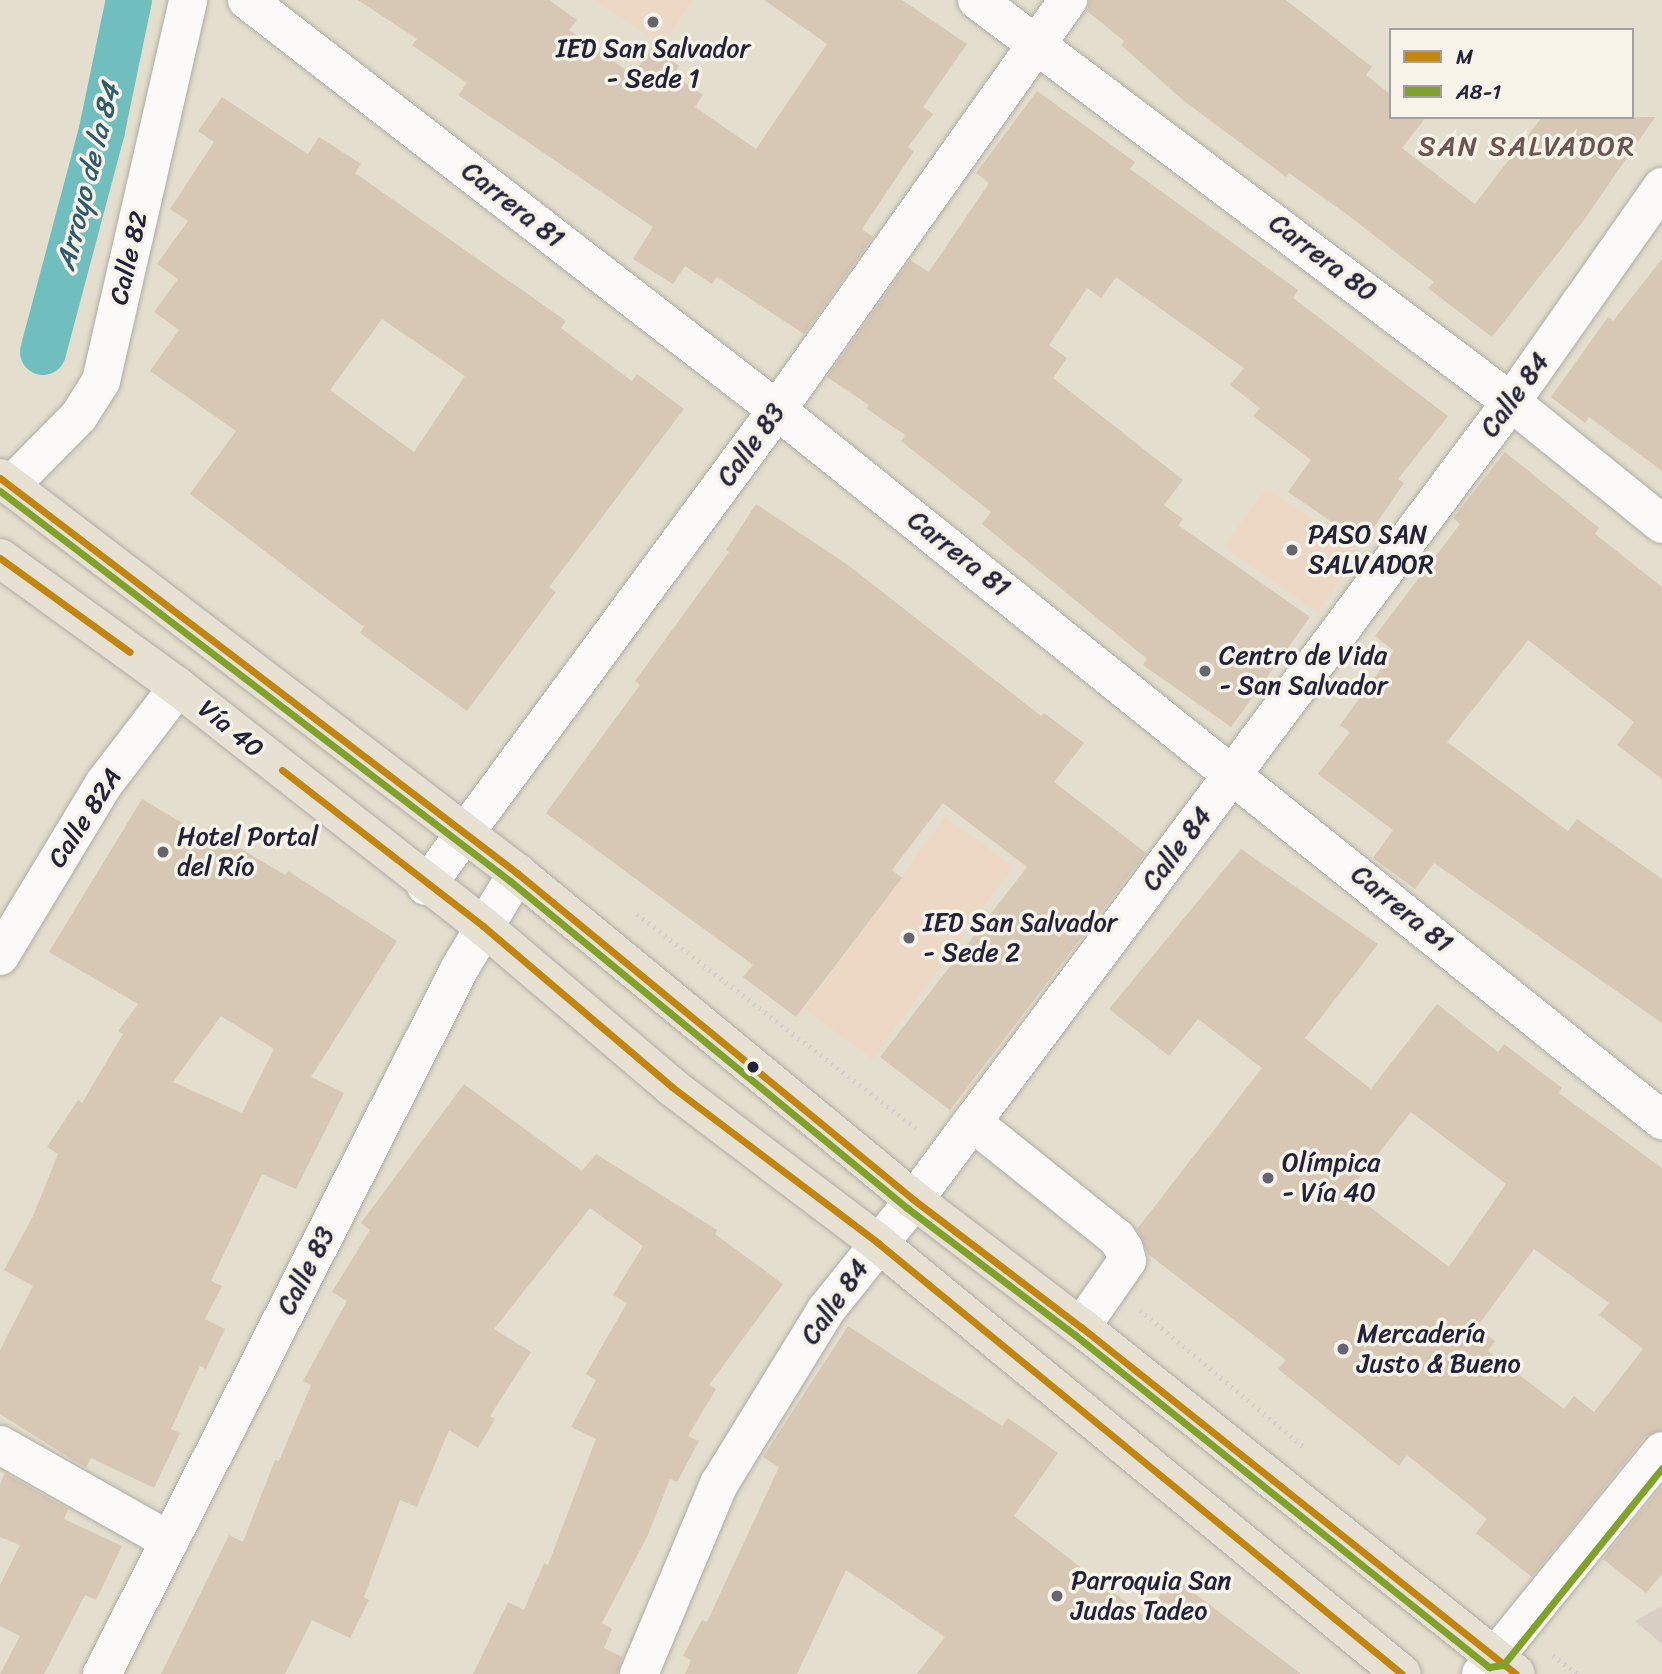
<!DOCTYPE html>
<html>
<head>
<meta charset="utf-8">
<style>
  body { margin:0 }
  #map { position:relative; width:1662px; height:1674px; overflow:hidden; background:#e3decd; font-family:Sriracha,sans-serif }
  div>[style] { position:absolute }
  .built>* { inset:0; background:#edd8c6; transform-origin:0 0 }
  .industrial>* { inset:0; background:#d9cec4 }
  .canal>* { height:46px; margin:-23px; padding:0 23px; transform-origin:23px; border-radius:23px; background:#70bebe }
  .building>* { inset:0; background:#d7c8b5 }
  .path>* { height:4.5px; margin-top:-2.25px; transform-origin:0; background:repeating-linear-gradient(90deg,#d1d0cd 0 2px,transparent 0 7px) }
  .roads { filter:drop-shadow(0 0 2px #afaca4) drop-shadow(0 0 2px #afaca4) }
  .minor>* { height:38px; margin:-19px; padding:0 19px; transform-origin:19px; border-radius:19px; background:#fbfaf8 }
  .highway>* { height:38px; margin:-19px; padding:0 19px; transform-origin:19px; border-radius:19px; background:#e7e1d4 }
  .bus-1>* { height:7px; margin:-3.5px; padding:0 3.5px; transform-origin:3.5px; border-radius:3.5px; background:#c2850f }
  .bus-2>* { height:7px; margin:-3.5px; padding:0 3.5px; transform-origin:3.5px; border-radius:3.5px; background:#80a12a }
  .dots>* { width:19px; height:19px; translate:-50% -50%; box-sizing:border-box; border:4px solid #f7f3e8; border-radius:50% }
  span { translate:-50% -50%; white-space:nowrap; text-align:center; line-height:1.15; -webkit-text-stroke:7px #f7f3e8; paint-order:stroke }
  .poi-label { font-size:26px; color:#22223b }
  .left { translate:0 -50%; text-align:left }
  .street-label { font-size:26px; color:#22223b }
  .neighbourhood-label { font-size:28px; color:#6c5451; letter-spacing:2px }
  .water-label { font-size:28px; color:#2e5b6d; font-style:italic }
  .legend { position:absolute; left:1389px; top:28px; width:245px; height:91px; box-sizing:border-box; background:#f7f3e8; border:2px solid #a29fa3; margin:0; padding:9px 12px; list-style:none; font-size:21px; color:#22223b }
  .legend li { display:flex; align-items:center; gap:14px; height:35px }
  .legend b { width:35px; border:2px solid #a29fa3 }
</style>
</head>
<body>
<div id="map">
  <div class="built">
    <i style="clip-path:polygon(593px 0,693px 0,663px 44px)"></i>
    <i style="left:1266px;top:487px;width:114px;height:73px;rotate:35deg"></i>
    <i style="left:945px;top:817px;width:84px;height:238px;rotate:36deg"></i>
  </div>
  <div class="industrial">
    <i style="clip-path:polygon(1662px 1606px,1662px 1644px,1635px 1621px)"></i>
  </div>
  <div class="canal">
    <i style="left:43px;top:352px;width:230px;rotate:-75.1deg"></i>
    <i style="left:102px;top:130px;width:133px;rotate:-78.3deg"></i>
  </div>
  <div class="building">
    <i style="clip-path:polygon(358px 0,549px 0,577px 20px,569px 30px,633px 75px,652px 48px,679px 66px,673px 75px,703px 95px,695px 107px,756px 149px,827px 44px,764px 0,902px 0,967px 44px,923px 107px,933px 114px,908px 147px,914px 151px,862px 229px,873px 237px,804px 334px,717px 277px,712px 284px,685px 266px,673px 284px,633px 259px,653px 227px,458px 95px,467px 83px,412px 45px,417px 39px)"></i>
    <i style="clip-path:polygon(1090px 0,1286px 0,1372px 67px,1366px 75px,1391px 95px,1391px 117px,1426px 117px,1402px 148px,1475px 204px,1542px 117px,1655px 117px,1584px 220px,1492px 337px,1428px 288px,1434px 282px,1349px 216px,1289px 173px,1286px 177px,1184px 101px,1121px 45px,1124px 41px,1087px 11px)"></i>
    <i style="clip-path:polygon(1037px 91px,1135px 162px,1130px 169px,1298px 290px,1293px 298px,1448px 416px,1398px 479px,1404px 483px,1363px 543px,1288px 492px,1311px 460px,1253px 416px,1260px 408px,1230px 385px,1244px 368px,1116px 277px,1101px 298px,1087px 288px,1049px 345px,1067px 358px,1053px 378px,1183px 480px,1164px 505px,1183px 519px,1178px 525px,1310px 617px,1231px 727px,1143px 665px,1147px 659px,982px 524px,991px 512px,901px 441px,905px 435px,866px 408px,869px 405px,827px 377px,910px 260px,929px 272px,989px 183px,976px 173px)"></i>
    <i style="clip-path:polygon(evenodd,222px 97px,308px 154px,319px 137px,361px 164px,355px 173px,566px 321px,561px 328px,632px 381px,637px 374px,684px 409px,549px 587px,556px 592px,467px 711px,360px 633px,364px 627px,190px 494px,236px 431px,150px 371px,179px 330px,154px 312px,178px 279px,157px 264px,188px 221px,170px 209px,214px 142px,198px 131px,222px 97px,382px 319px,465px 376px,414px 452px,330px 390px,382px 319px)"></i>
    <i style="clip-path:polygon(1662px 259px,1662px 471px,1589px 417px,1585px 423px,1551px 397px,1608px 317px,1613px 321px)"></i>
    <i style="clip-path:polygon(1505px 452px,1599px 528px,1595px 534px,1662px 587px,1662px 779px,1617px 745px,1634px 722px,1528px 640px,1447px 742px,1568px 831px,1577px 819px,1662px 879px,1662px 1023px,1434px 863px,1415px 889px,1373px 858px,1393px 830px,1318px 774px,1350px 732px,1340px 725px,1394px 651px,1375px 636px,1460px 524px,1453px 518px)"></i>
    <i style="clip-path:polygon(756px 504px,848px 565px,1041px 716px,1044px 713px,1084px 743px,1054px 782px,1146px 853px,950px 1110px,880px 1057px,1027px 867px,943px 803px,892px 870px,902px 878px,796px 1017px,743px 977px,753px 965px,546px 813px,640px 685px,635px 681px,729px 552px,726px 550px)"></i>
    <i style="clip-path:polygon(evenodd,142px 799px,219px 845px,223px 838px,285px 875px,288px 871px,397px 941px,311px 1077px,344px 1093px,296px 1189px,262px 1174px,211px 1281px,222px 1286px,205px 1319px,225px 1329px,206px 1369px,200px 1366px,171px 1429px,180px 1433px,154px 1488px,91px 1458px,86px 1468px,0 1414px,0 1350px,33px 1286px,4px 1270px,33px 1216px,58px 1154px,47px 1147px,78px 1100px,82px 1103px,123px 1034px,118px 1031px,138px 1004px,49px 952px,142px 799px,221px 1016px,274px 1049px,242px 1113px,173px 1082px,221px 1016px)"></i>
    <i style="clip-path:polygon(evenodd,1241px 849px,1378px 944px,1305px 1038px,1371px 1089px,1437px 1004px,1498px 1052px,1504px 1044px,1562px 1088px,1559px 1093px,1662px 1168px,1662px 1430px,1645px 1437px,1532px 1577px,1476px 1533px,1487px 1519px,1407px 1455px,1399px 1466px,1278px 1369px,1286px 1360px,1148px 1254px,1137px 1229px,1262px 1068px,1198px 1019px,1169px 1056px,1109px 1009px,1241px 849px,1411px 1112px,1506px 1184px,1449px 1267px,1349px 1191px,1411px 1112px,1241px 849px,1534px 1249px,1609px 1303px,1599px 1315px,1643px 1349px,1594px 1412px,1574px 1396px,1564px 1409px,1488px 1351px,1495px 1341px,1477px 1327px,1534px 1249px)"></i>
    <i style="clip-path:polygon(464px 1084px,582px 1171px,596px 1154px,717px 1230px,715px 1234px,783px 1284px,709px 1385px,716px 1389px,688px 1436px,699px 1441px,677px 1482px,670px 1479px,647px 1537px,602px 1623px,612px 1629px,604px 1648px,622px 1657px,618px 1674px,473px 1674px,508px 1602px,524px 1610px,544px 1563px,548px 1565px,596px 1439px,571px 1427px,596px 1380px,586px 1374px,627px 1303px,613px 1295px,643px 1246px,590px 1208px,494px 1329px,531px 1352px,490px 1416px,495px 1419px,478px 1448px,449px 1430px,417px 1507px,400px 1500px,364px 1597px,369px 1600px,350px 1638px,312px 1620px,285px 1674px,161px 1674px,229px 1535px,243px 1542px,275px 1460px,279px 1461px,311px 1385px,303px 1381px,347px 1301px,332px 1292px,370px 1230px,361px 1223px)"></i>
    <i style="clip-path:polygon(848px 1326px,1002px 1426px,1008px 1418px,1058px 1453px,1014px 1516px,1144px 1616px,1173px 1577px,1301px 1674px,917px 1674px,945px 1637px,846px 1570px,797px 1674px,685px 1674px,691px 1660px,683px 1656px,702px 1620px,707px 1622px,779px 1467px,763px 1457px)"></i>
    <i style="clip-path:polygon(5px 1473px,68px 1509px,64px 1519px,122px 1546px,96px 1600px,85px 1595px,44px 1674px,0 1674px,20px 1636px,0 1626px,0 1585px,20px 1545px,0 1537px,0 1484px)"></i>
    <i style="clip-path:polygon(1662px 1486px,1662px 1574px,1646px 1593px,1603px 1559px)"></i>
  </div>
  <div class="path">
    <i style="left:637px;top:914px;width:352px;rotate:37.5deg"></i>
    <i style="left:1140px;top:1310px;width:215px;rotate:39.9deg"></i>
    <i style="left:1553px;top:1655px;width:31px;rotate:38deg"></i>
  </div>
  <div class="roads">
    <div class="minor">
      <i style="left:247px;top:0;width:670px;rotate:37.72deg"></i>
      <i style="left:777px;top:410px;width:1135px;rotate:38.74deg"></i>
      <i style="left:977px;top:0;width:668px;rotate:36.97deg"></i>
      <i style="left:1511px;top:402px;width:194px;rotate:38.9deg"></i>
      <i style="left:10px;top:486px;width:98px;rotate:-45.4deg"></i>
      <i style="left:79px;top:416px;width:41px;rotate:-57.8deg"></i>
      <i style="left:101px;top:381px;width:391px;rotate:-77.1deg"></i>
      <i style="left:426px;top:886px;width:591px;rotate:-53.6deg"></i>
      <i style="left:777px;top:410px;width:503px;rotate:-54.63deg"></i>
      <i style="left:0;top:956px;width:200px;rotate:-58.9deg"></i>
      <i style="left:103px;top:785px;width:123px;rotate:-52.6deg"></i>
      <i style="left:972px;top:1122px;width:186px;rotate:38.7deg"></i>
      <i style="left:1117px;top:1238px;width:13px;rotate:58deg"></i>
      <i style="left:1124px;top:1249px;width:12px;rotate:76deg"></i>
      <i style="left:1127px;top:1261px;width:80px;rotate:124.9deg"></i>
      <i style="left:0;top:1445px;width:195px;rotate:29.5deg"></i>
      <i style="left:102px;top:1674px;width:794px;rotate:-63.11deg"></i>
      <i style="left:461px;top:966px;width:109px;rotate:-58.9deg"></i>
      <i style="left:639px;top:1674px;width:206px;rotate:-67.2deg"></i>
      <i style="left:719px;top:1484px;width:204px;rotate:-58.4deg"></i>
      <i style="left:826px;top:1310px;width:141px;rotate:-51.3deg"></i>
      <i style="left:914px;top:1200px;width:997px;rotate:-53.2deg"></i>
      <i style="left:1511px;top:402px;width:263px;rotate:-54.9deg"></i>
      <i style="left:1481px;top:1674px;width:287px;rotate:-50.9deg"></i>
    </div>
    <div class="highway">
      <i style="left:0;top:478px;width:651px;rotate:37.38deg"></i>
      <i style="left:517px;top:873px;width:514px;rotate:39.48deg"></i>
      <i style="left:914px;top:1200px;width:210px;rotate:37.3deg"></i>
      <i style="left:1081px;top:1327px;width:556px;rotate:38.58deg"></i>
      <i style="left:0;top:558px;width:220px;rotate:35.9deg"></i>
      <i style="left:178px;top:687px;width:387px;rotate:38.1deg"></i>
      <i style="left:483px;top:926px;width:248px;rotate:40.4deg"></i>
      <i style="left:672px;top:1087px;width:258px;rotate:37.1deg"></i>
      <i style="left:878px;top:1243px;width:678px;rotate:39.44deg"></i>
    </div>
  </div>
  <div class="bus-1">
    <i style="left:0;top:478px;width:651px;rotate:37.38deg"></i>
    <i style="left:517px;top:873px;width:514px;rotate:39.48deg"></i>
    <i style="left:914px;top:1200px;width:210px;rotate:37.3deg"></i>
    <i style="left:1081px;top:1327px;width:556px;rotate:38.58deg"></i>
    <i style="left:0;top:558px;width:160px;rotate:35.9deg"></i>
    <i style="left:282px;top:770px;width:254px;rotate:37.8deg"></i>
    <i style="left:483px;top:926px;width:248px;rotate:40.4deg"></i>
    <i style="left:672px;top:1087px;width:258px;rotate:37.1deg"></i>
    <i style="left:878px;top:1243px;width:678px;rotate:39.44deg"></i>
  </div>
  <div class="bus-2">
    <i style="left:0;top:491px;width:642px;rotate:37.41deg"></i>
    <i style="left:510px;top:881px;width:514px;rotate:39.48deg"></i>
    <i style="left:907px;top:1208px;width:211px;rotate:37.1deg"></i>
    <i style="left:1075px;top:1335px;width:531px;rotate:38.73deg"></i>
    <i style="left:1489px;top:1667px;width:14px;rotate:-8deg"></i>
    <i style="left:1503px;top:1665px;width:253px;rotate:-51.1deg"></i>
  </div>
  <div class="dots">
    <i style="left:653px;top:22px;background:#66646e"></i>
    <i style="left:1292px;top:550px;background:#66646e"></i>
    <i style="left:1205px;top:671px;background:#66646e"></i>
    <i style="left:163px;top:852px;background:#66646e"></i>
    <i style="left:909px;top:938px;background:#66646e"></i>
    <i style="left:753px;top:1067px;background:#22223b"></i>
    <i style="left:1268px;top:1178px;background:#66646e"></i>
    <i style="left:1343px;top:1349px;background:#66646e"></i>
    <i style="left:1057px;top:1596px;background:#66646e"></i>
  </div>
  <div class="poi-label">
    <span style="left:653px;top:64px">IED San Salvador<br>- Sede 1</span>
    <span class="left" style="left:1308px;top:550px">PASO SAN<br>SALVADOR</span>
    <span class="left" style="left:1219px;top:671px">Centro de Vida<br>- San Salvador</span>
    <span class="left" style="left:177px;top:852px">Hotel Portal<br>del Río</span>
    <span class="left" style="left:923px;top:938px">IED San Salvador<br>- Sede 2</span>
    <span class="left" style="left:1282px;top:1178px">Olímpica<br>- Vía 40</span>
    <span class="left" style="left:1357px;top:1349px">Mercadería<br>Justo &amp; Bueno</span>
    <span class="left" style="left:1071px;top:1596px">Parroquia San<br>Judas Tadeo</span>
  </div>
  <div class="street-label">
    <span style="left:513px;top:205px;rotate:38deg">Carrera 81</span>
    <span style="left:129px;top:258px;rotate:-77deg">Calle 82</span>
    <span style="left:1323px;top:258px;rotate:37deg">Carrera 80</span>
    <span style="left:1515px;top:395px;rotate:-54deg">Calle 84</span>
    <span style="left:751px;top:445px;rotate:-54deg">Calle 83</span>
    <span style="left:959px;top:554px;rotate:38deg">Carrera 81</span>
    <span style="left:231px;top:729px;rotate:39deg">Vía 40</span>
    <span style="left:85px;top:818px;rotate:-57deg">Calle 82A</span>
    <span style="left:1177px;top:849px;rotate:-53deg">Calle 84</span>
    <span style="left:1402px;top:909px;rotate:39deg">Carrera 81</span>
    <span style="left:306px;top:1271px;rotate:-63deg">Calle 83</span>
    <span style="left:835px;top:1302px;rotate:-55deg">Calle 84</span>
  </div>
  <div class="neighbourhood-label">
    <span style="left:1527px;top:146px">SAN SALVADOR</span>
  </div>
  <div class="water-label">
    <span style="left:88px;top:177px;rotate:-76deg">Arroyo de la 84</span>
  </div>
  <ul class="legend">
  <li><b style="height:9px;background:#c2850f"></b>M</li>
  <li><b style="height:9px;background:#80a12a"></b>A8-1</li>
  </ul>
</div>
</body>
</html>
